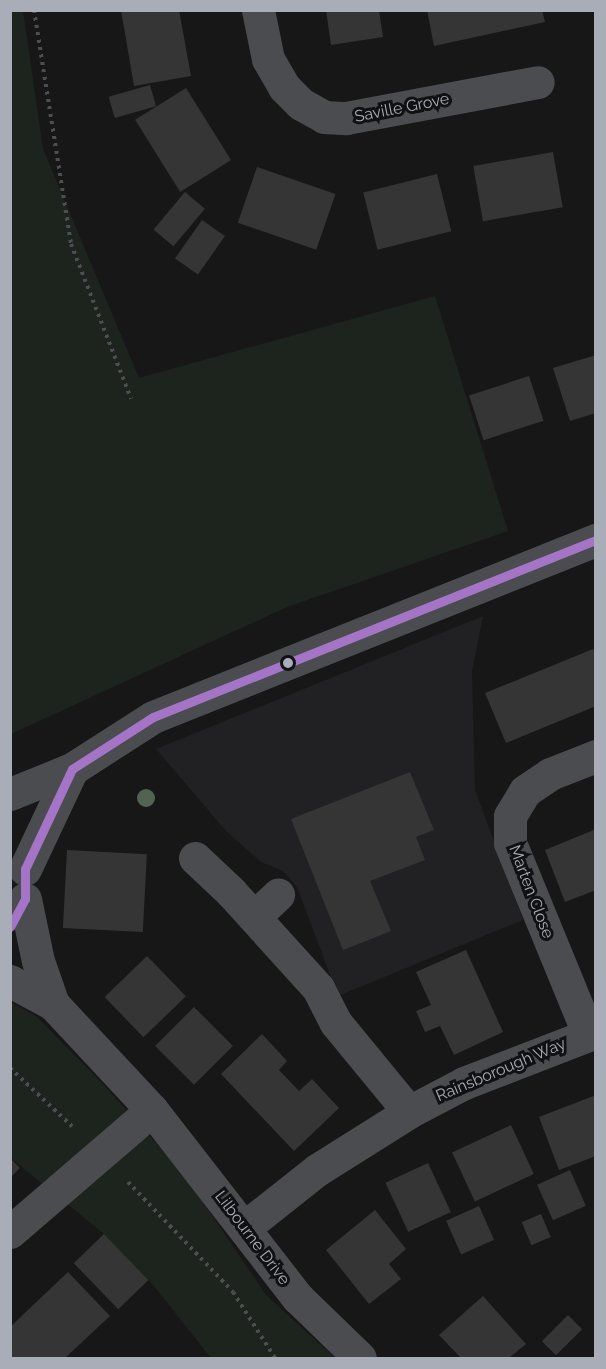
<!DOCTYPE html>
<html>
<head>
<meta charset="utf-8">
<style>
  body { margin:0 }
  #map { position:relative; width:606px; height:1369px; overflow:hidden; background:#171717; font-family:Raleway,sans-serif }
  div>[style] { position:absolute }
  .built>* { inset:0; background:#212123 }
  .green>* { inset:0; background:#1d241e }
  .building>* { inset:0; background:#353536; transform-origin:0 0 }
  .path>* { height:4px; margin-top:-2px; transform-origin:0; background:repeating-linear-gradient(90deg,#4d4e52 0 3px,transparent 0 7.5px) }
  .minor>* { height:33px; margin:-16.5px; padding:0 16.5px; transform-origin:16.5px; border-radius:16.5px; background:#4b4c50 }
  .bus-1>* { height:9px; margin:-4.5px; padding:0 4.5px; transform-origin:4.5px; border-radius:4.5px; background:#a474c6 }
  .trees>* { width:18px; height:18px; margin:-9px; border-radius:50%; background:#506451 }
  .dots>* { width:16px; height:16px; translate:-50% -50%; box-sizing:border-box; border:3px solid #111113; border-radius:50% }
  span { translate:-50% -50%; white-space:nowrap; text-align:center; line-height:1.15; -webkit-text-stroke:6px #111113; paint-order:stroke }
  .street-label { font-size:16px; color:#a8adb8 }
  .frame { position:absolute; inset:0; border:12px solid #a8adb8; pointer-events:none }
</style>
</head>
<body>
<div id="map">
  <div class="built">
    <i style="clip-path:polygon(483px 616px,472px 671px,475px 790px,523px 920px,338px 996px,297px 887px,283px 871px,261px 862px,226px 831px,156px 749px)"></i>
  </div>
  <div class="green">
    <i style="clip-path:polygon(23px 11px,43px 149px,139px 378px,435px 296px,508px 531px,287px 607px,11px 734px,10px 11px)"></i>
    <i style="clip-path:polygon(11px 1002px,36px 1016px,104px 1085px,186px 1177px,266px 1295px,335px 1358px,211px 1358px,149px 1280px,104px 1234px,11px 1158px)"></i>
  </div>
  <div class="building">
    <i style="clip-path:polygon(121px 10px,179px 10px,191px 76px,134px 86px)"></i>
    <i style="clip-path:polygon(326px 10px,379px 10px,383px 37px,331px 45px)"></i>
    <i style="clip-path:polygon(427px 10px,542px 10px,545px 22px,434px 46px)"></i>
    <i style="left:150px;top:85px;width:22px;height:43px;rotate:74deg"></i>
    <i style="left:186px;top:88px;width:85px;height:60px;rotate:58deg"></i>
    <i style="left:553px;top:152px;width:56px;height:81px;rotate:80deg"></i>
    <i style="left:257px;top:167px;width:83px;height:59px;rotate:19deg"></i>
    <i style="left:437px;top:174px;width:59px;height:76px;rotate:76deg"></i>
    <i style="left:185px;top:192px;width:26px;height:49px;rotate:40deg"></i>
    <i style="left:202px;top:220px;width:28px;height:47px;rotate:35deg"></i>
    <i style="clip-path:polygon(596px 355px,596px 413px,570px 421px,553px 368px)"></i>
    <i style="left:529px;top:376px;width:47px;height:63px;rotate:72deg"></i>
    <i style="clip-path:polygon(593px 649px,596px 655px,596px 706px,506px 743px,485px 693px)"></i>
    <i style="clip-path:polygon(410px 772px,434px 830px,416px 837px,425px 860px,370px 881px,391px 931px,343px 950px,291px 819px)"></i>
    <i style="clip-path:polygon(596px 829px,596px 890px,565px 902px,545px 850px)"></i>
    <i style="left:67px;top:850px;width:80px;height:78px;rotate:3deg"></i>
    <i style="clip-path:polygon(466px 950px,503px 1032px,454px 1055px,440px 1026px,425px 1032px,416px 1011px,431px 1005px,416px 972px)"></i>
    <i style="left:147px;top:956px;width:56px;height:59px;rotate:46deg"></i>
    <i style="left:194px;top:1007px;width:55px;height:55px;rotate:45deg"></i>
    <i style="clip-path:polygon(262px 1034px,287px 1061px,279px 1070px,299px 1091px,312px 1079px,339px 1108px,294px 1151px,221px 1074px)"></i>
    <i style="clip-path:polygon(596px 1095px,596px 1156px,559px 1170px,539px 1117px)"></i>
    <i style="left:511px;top:1125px;width:54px;height:65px;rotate:65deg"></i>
    <i style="clip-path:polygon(10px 1158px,20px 1168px,10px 1178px)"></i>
    <i style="left:428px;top:1163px;width:54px;height:47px;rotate:65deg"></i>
    <i style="left:570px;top:1170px;width:39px;height:36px;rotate:66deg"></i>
    <i style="left:479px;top:1206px;width:37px;height:36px;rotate:66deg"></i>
    <i style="clip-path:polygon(375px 1210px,406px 1249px,389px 1264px,401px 1279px,369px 1304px,326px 1250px)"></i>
    <i style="left:541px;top:1214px;width:25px;height:21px;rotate:67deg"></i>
    <i style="left:104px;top:1234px;width:64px;height:42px;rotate:46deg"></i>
    <i style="clip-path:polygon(68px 1272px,110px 1316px,65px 1358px,10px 1358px,10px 1327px)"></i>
    <i style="clip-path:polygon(483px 1296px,526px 1344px,509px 1358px,461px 1358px,439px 1335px)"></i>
    <i style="left:568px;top:1315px;width:20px;height:37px;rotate:45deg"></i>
  </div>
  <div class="path">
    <i style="left:34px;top:10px;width:237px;rotate:81deg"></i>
    <i style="left:71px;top:244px;width:166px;rotate:68.8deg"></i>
    <i style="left:10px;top:1068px;width:88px;rotate:43.2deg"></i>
    <i style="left:128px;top:1182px;width:152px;rotate:46.3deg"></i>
    <i style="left:233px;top:1292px;width:78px;rotate:57.5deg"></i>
  </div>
  <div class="minor">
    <i style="left:258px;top:10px;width:50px;rotate:78.5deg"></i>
    <i style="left:268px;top:59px;width:32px;rotate:60deg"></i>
    <i style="left:284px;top:87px;width:24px;rotate:45deg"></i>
    <i style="left:301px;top:104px;width:26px;rotate:29deg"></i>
    <i style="left:324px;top:117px;width:22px;rotate:3deg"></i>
    <i style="left:346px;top:118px;width:195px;rotate:-10.6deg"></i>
    <i style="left:10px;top:794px;width:67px;rotate:-22deg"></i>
    <i style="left:72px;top:769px;width:96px;rotate:-32.7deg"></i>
    <i style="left:153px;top:717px;width:477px;rotate:-21.8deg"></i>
    <i style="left:195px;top:858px;width:50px;rotate:43.4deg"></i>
    <i style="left:231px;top:892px;width:130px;rotate:47.8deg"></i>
    <i style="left:318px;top:988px;width:39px;rotate:63deg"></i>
    <i style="left:336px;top:1023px;width:115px;rotate:50.6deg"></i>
    <i style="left:25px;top:869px;width:110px;rotate:-64.8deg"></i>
    <i style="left:25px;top:899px;width:63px;rotate:78.2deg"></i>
    <i style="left:38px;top:961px;width:46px;rotate:70.8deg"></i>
    <i style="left:254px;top:917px;width:33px;rotate:-43deg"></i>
    <i style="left:10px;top:981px;width:49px;rotate:28.1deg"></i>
    <i style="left:53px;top:1004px;width:145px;rotate:47deg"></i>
    <i style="left:152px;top:1110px;width:238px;rotate:52.2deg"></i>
    <i style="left:298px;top:1298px;width:86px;rotate:44.1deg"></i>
    <i style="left:588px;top:1033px;width:205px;rotate:-112.3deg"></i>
    <i style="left:510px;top:843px;width:27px;rotate:-90deg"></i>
    <i style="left:510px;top:816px;width:29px;rotate:-59deg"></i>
    <i style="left:525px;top:791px;width:30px;rotate:-34deg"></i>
    <i style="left:550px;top:774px;width:49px;rotate:-21.4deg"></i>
    <i style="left:245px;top:1227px;width:92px;rotate:-38.4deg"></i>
    <i style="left:317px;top:1170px;width:109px;rotate:-32.2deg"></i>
    <i style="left:409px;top:1112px;width:62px;rotate:-27.8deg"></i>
    <i style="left:464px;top:1083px;width:142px;rotate:-21.1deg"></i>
    <i style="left:10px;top:1232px;width:187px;rotate:-40.7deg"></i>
  </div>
  <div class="bus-1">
    <i style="left:10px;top:927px;width:32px;rotate:-62deg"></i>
    <i style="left:25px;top:899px;width:30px;rotate:-90deg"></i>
    <i style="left:25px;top:869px;width:110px;rotate:-64.8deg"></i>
    <i style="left:72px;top:769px;width:96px;rotate:-32.7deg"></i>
    <i style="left:153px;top:717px;width:477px;rotate:-21.8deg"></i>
  </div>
  <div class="trees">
    <i style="left:146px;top:798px"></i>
  </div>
  <div class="dots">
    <i style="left:288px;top:663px;background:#a8adb8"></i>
  </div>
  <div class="street-label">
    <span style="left:402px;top:108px;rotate:-11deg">Saville Grove</span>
    <span style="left:531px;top:892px;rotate:69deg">Marten Close</span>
    <span style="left:501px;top:1070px;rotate:-23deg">Rainsborough Way</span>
    <span style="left:252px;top:1238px;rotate:53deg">Lilbourne Drive</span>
  </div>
  <div class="frame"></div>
</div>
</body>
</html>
